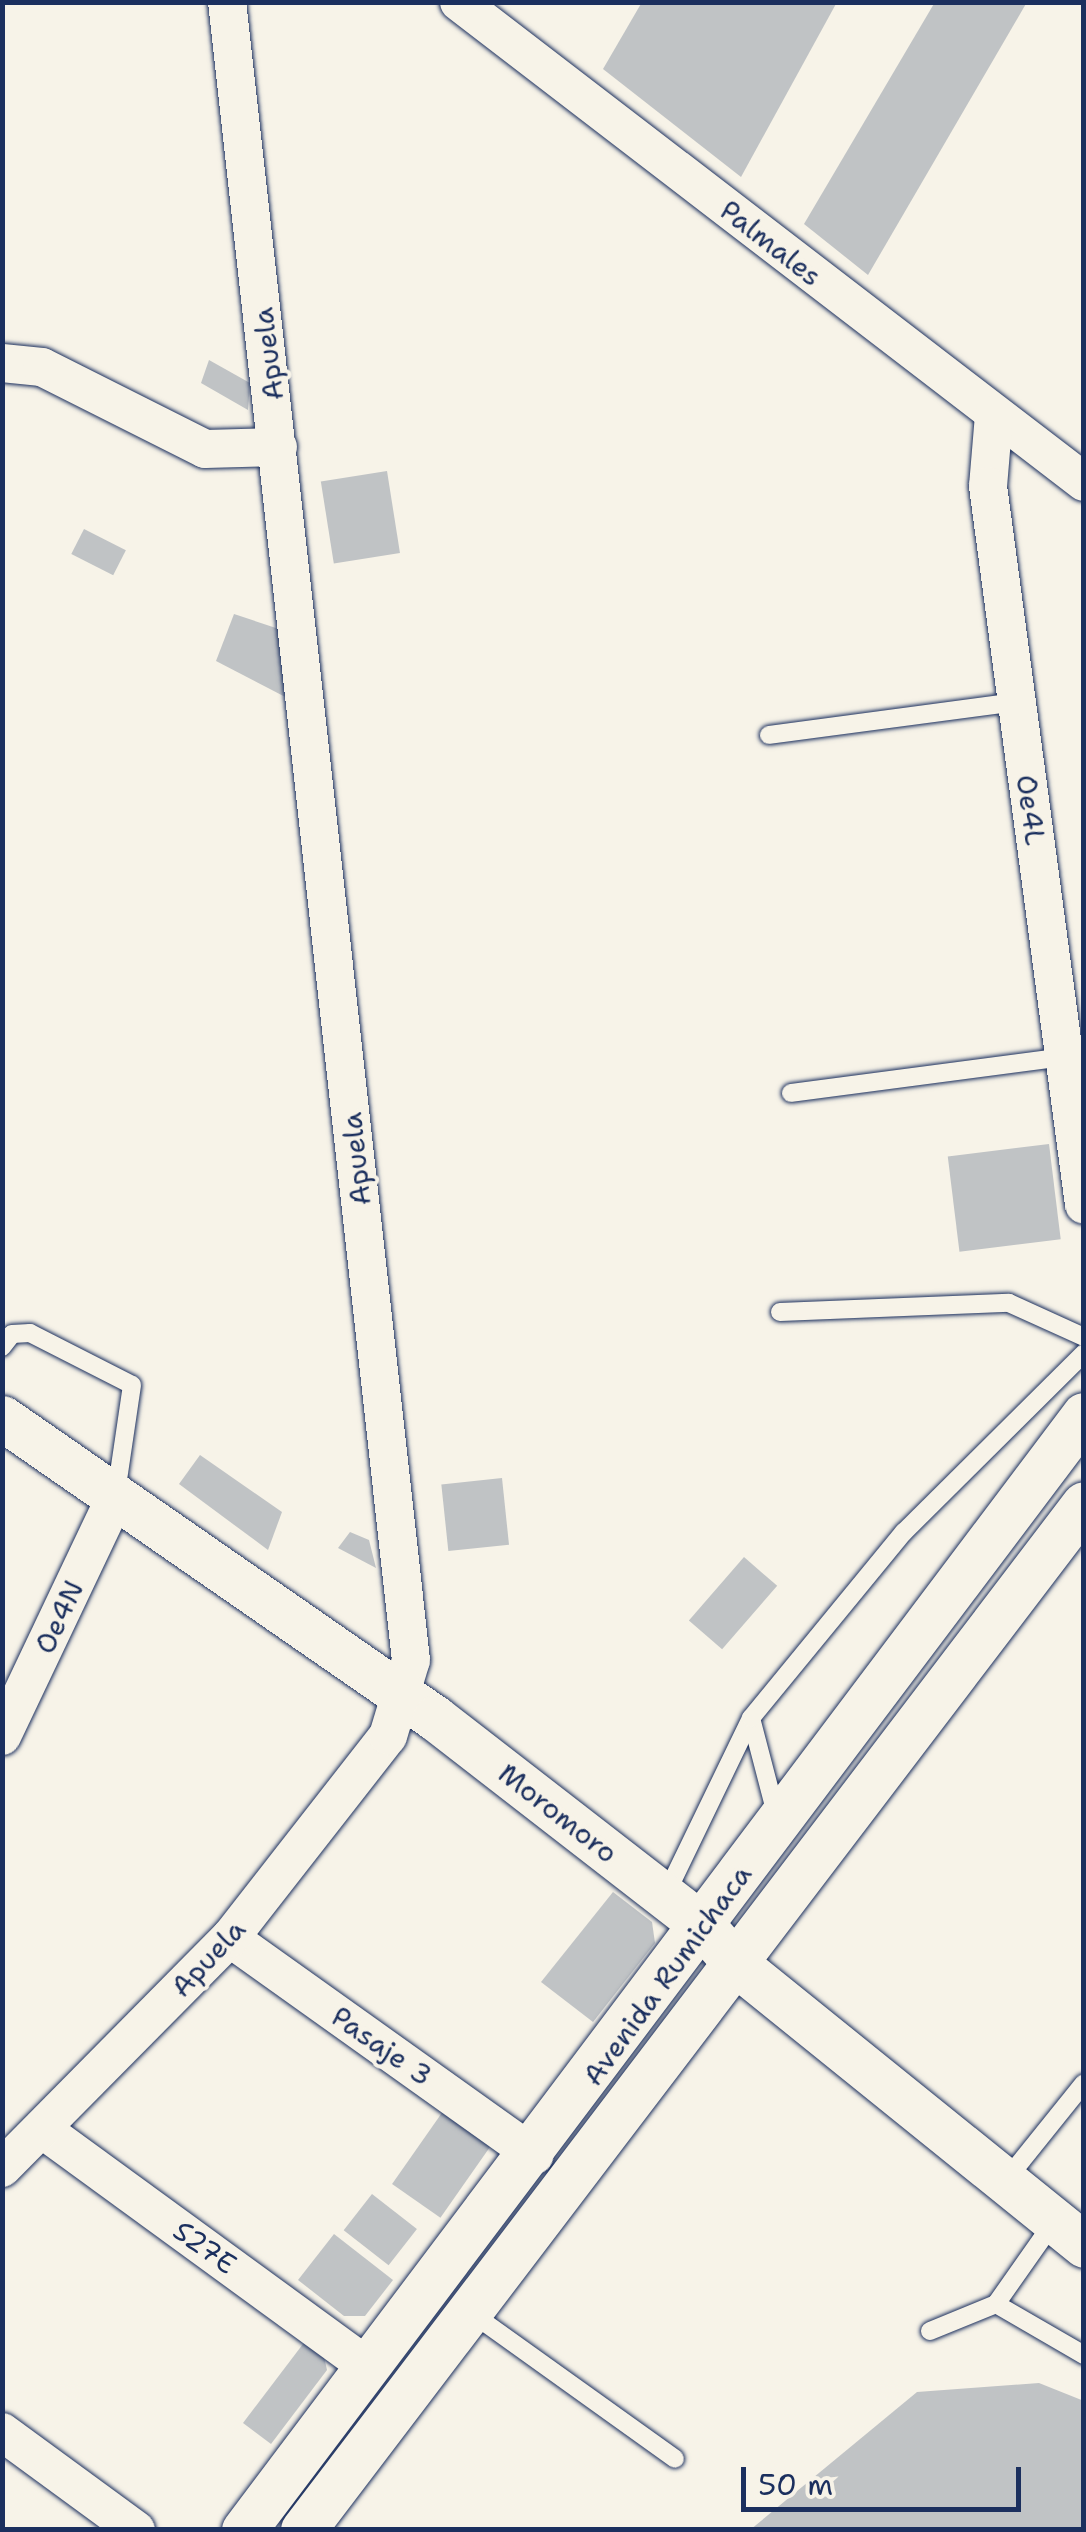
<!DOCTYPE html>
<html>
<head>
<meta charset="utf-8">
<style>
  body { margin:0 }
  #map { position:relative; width:1086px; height:2532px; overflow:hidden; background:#f7f3e8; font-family:"Shantell Sans",sans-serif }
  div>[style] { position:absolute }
  .building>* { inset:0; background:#c0c3c5; transform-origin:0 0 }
  .roads { filter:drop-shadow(0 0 2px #1b2f5e) drop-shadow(0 0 2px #1b2f5e) }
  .service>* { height:18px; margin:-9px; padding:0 9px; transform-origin:9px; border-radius:9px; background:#f7f3e8 }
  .minor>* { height:38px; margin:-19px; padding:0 19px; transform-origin:19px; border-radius:19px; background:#f7f3e8 }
  .tertiary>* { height:45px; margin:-22.5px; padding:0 22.5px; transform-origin:22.5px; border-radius:22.5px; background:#f7f3e8 }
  span { translate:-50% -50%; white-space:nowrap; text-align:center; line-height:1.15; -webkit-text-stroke:8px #f7f3e8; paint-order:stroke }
  .street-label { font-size:28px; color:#1b2f5e }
  .frame { position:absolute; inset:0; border:5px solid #1b2f5e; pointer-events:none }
  .scale { position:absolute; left:741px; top:2467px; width:280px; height:45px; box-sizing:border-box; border:5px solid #1b2f5e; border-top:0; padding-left:12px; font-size:30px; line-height:35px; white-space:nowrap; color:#1b2f5e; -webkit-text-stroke:8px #f7f3e8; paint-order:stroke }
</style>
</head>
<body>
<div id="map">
  <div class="building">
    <i style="clip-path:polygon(642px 2px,837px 2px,741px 177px,603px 69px)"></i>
    <i style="clip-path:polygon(935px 2px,1027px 2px,868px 275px,804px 224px)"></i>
    <i style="clip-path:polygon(209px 360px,250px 383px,248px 410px,201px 383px)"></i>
    <i style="left:387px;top:471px;width:83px;height:67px;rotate:81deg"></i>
    <i style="left:84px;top:529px;width:47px;height:28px;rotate:27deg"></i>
    <i style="clip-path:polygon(234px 614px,285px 631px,295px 702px,216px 661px)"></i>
    <i style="left:1049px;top:1144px;width:96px;height:102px;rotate:83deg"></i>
    <i style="clip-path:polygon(200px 1455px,282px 1512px,268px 1550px,179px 1484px)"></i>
    <i style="left:502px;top:1478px;width:67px;height:61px;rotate:84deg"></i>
    <i style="clip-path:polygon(350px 1532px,369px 1540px,376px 1568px,338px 1548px)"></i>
    <i style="left:744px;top:1557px;width:44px;height:84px;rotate:41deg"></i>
    <i style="clip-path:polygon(613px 1892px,652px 1922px,655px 1943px,593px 2022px,541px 1982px)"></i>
    <i style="left:446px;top:2107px;width:59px;height:94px;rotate:35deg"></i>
    <i style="left:372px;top:2194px;width:57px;height:46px;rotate:38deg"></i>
    <i style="clip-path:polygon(334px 2234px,393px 2280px,365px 2316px,344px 2316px,298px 2280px)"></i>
    <i style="clip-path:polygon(306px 2340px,323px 2352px,327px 2370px,271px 2444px,243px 2423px)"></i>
    <i style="clip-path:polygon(1039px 2383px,1084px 2401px,1084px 2530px,750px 2530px,917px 2392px)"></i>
  </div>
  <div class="roads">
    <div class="service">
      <i style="left:769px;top:735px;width:250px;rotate:-7.6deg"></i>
      <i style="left:791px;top:1093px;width:275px;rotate:-7.5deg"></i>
      <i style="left:780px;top:1312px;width:229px;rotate:-2.3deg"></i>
      <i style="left:1009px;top:1303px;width:82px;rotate:24.4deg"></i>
      <i style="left:2px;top:1347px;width:16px;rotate:-52deg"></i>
      <i style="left:12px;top:1334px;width:18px;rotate:-3deg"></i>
      <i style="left:30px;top:1333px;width:114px;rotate:27deg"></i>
      <i style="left:132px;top:1385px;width:110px;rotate:98.4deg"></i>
      <i style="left:751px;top:1718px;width:99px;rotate:75.4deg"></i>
      <i style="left:666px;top:1894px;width:195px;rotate:-64.2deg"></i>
      <i style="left:751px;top:1718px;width:241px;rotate:-50.6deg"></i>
      <i style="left:904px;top:1532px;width:254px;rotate:-44.8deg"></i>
      <i style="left:1006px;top:2180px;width:124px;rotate:-51.2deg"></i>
      <i style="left:996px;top:2304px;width:102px;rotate:30.1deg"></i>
      <i style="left:470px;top:2312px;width:252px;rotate:35.6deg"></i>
      <i style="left:930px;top:2331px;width:71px;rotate:-22.2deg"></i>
      <i style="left:996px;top:2304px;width:99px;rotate:-54.9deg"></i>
    </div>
    <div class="minor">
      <i style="left:459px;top:2px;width:788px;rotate:37.52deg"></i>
      <i style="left:2px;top:363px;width:40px;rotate:5.7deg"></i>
      <i style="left:42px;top:367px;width:182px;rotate:26.7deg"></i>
      <i style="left:205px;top:449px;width:73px;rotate:-1.6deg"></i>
      <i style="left:994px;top:415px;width:71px;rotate:94.8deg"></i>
      <i style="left:988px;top:486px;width:725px;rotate:82.39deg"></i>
      <i style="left:2px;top:1736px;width:263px;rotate:-64.6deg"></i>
      <i style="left:230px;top:1938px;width:374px;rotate:35.5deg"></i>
      <i style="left:42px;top:2129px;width:402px;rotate:36.1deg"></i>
      <i style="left:2px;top:2168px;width:324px;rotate:-45.3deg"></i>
      <i style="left:230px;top:1938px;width:256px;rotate:-52deg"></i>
      <i style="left:388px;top:1736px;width:79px;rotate:-73.2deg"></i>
      <i style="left:411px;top:1660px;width:1668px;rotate:-96.33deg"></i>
      <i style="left:2px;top:2432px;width:166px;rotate:36.2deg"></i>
    </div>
    <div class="tertiary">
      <i style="left:2px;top:1418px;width:527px;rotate:34.72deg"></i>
      <i style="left:435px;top:1718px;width:339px;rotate:37.8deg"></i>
      <i style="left:703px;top:1926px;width:49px;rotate:49.1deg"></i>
      <i style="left:735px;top:1963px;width:449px;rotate:38.9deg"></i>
      <i style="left:244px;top:2530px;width:1396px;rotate:-53.01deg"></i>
      <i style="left:303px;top:2530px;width:1289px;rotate:-52.72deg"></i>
    </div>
  </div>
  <div class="street-label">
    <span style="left:771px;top:243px;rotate:38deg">Palmales</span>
    <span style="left:268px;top:354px;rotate:-97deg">Apuela</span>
    <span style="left:1031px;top:810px;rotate:82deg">Oe4L</span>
    <span style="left:356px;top:1159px;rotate:-96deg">Apuela</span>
    <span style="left:59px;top:1617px;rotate:-65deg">Oe4N</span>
    <span style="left:558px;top:1813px;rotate:38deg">Moromoro</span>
    <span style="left:208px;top:1958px;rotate:-47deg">Apuela</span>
    <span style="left:667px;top:1975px;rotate:-54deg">Avenida Rumichaca</span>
    <span style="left:382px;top:2046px;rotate:35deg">Pasaje 3</span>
    <span style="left:205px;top:2247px;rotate:36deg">S27E</span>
  </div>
  <div class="frame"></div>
  <div class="scale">50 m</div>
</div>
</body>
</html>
